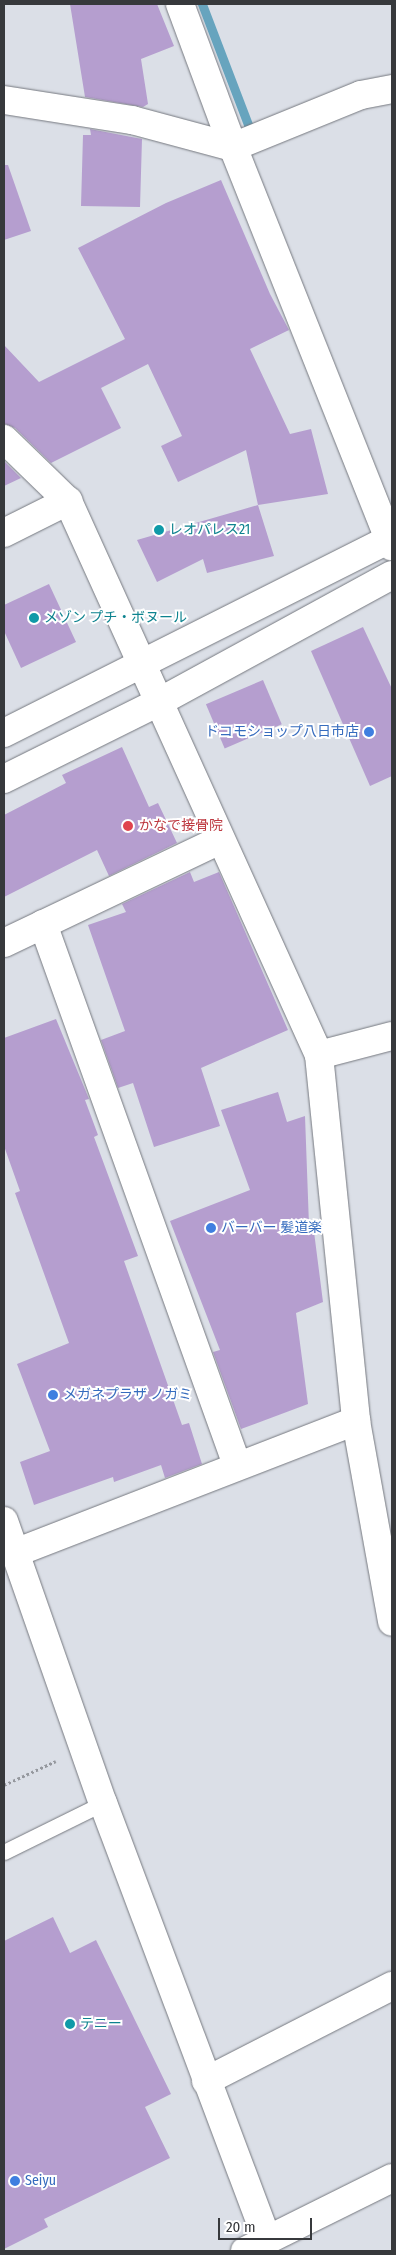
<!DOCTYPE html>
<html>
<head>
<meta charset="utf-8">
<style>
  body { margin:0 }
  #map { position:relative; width:396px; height:2255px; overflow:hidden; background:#dbdfe7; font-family:"Fira Sans Condensed","Noto Sans JP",sans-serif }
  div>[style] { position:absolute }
  .stream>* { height:9px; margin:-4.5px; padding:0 4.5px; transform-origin:4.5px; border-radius:4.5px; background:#67a4be }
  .building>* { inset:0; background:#b59ecf; transform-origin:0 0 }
  .path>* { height:3px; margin-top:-1.5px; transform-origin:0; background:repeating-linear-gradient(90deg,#95989e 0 2.5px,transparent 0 5px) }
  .roads { filter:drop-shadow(0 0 1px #75787f) drop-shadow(0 0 1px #75787f) }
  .service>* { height:15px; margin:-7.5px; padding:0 7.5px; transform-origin:7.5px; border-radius:7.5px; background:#fff }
  .minor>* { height:28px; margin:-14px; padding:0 14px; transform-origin:14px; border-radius:14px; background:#fff }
  .tertiary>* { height:28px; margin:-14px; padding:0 14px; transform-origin:14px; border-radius:14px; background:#fff }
  .dots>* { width:14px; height:14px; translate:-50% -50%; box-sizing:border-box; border:2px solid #fff; border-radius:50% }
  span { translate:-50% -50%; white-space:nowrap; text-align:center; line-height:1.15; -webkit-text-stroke:4px #fff; paint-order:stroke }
  .culture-label { font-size:14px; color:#0d838f }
  .left { translate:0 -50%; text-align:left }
  .shop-label { font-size:14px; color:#366cbe }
  .right { translate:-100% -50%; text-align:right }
  .health-label { font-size:14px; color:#be3a42 }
  .frame { position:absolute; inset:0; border:5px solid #37393c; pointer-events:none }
  .scale { position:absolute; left:218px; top:2218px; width:94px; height:22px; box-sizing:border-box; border:2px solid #37393c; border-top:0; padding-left:6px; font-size:15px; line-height:18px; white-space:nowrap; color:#37393c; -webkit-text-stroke:4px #fff; paint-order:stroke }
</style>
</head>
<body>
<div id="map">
  <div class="stream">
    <i style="left:202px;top:4px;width:135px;rotate:69.1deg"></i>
  </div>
  <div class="building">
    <i style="clip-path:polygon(70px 4px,157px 4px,174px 46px,141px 59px,148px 104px,143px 107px,85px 97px)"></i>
    <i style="clip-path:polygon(90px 129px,142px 139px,140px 207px,81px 206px,83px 135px,91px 135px)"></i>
    <i style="clip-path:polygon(4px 165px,8px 165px,31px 231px,4px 240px)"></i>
    <i style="clip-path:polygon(221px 180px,270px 294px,289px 330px,250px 349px,290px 434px,311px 429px,328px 494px,258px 505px,246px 450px,178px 482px,161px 446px,182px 436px,148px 364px,101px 388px,121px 428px,51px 463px,15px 428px,4px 424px,4px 345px,39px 382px,125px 339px,78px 248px,166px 203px)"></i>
    <i style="clip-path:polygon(4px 461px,21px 478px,4px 486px)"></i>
    <i style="clip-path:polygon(258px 505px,274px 556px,207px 573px,203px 559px,157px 582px,137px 540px)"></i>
    <i style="clip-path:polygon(49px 584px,76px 642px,21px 668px,4px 631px,4px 605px)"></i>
    <i style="clip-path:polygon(363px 627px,392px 689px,392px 776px,370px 786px,311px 651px)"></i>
    <i style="left:263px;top:680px;width:48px;height:62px;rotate:67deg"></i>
    <i style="clip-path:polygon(122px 747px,149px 807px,158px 803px,177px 843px,109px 876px,97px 850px,4px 897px,4px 815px,66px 783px,62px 775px)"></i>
    <i style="clip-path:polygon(190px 872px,194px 882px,219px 872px,288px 1030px,201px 1068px,220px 1126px,154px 1147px,133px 1083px,118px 1088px,101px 1040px,125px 1031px,88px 925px,126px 912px,122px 904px)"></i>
    <i style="clip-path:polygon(56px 1019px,89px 1099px,85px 1100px,98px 1135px,94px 1137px,138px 1256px,124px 1261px,182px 1425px,189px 1423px,202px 1464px,165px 1478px,161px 1465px,114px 1482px,113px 1477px,34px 1505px,20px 1462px,50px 1451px,17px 1364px,69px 1343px,15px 1193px,20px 1191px,4px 1146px,4px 1038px)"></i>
    <i style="clip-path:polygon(278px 1092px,287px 1122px,305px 1116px,309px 1225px,313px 1224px,323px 1302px,296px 1313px,308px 1404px,241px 1429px,213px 1352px,220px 1350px,170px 1221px,250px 1190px,221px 1110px)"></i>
    <i style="clip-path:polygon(53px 1917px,70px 1953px,96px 1940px,171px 2094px,145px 2107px,170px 2158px,44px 2219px,48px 2227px,4px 2249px,4px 1941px)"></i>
  </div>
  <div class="path">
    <i style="left:4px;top:1785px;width:57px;rotate:-24.8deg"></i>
  </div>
  <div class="roads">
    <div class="service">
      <i style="left:4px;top:1852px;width:110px;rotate:-26.3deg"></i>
    </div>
    <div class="minor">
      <i style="left:180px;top:4px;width:153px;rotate:69.7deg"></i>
      <i style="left:4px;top:100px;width:130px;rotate:8.9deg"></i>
      <i style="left:132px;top:120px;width:105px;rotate:15deg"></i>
      <i style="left:233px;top:147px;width:138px;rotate:-22.1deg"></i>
      <i style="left:361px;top:95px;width:32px;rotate:-11deg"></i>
      <i style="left:4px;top:439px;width:89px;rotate:44.1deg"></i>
      <i style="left:68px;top:501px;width:608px;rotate:65.63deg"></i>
      <i style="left:319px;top:1055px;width:368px;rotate:84.2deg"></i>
      <i style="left:356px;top:1421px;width:204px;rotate:79.8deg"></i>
      <i style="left:4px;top:533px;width:72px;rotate:-26.6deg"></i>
      <i style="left:43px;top:924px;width:575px;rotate:70.27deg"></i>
      <i style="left:4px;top:943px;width:239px;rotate:-25.5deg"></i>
      <i style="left:319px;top:1055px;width:75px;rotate:-14.6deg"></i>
      <i style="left:15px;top:1553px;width:366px;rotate:-21.2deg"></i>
      <i style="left:206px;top:2081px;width:209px;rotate:-27.1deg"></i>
    </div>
    <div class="tertiary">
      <i style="left:233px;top:147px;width:430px;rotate:68.3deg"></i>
      <i style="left:4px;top:733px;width:434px;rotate:-26.7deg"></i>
      <i style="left:4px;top:779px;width:173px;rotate:-26.4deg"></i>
      <i style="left:159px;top:702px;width:265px;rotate:-28.6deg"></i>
      <i style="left:4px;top:1521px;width:299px;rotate:70.7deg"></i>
      <i style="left:103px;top:1803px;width:467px;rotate:69.4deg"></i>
      <i style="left:245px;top:2251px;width:164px;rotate:-26.4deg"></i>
    </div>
  </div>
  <div class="dots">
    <i style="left:159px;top:530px;background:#0f9aa8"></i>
    <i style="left:34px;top:618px;background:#0f9aa8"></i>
    <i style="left:369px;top:732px;background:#3f7fe0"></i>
    <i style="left:128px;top:826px;background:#e0444e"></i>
    <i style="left:211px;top:1228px;background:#3f7fe0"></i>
    <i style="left:53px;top:1395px;background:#3f7fe0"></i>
    <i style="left:70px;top:2024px;background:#0f9aa8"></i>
    <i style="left:15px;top:2181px;background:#3f7fe0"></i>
  </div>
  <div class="culture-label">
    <span class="left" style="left:169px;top:530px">レオパレス21</span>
    <span class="left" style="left:44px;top:618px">メゾン プチ・ボヌール</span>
    <span class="left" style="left:80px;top:2024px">テニー</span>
  </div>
  <div class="shop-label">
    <span class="right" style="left:359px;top:732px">ドコモショップ八日市店</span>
    <span class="left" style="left:221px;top:1228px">バーバー 髪道楽</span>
    <span class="left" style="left:63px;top:1395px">メガネプラザ ノガミ</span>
    <span class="left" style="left:25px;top:2181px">Seiyu</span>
  </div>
  <div class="health-label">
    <span class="left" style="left:139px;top:826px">かなで接骨院</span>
  </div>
  <div class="frame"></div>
  <div class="scale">20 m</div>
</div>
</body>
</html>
